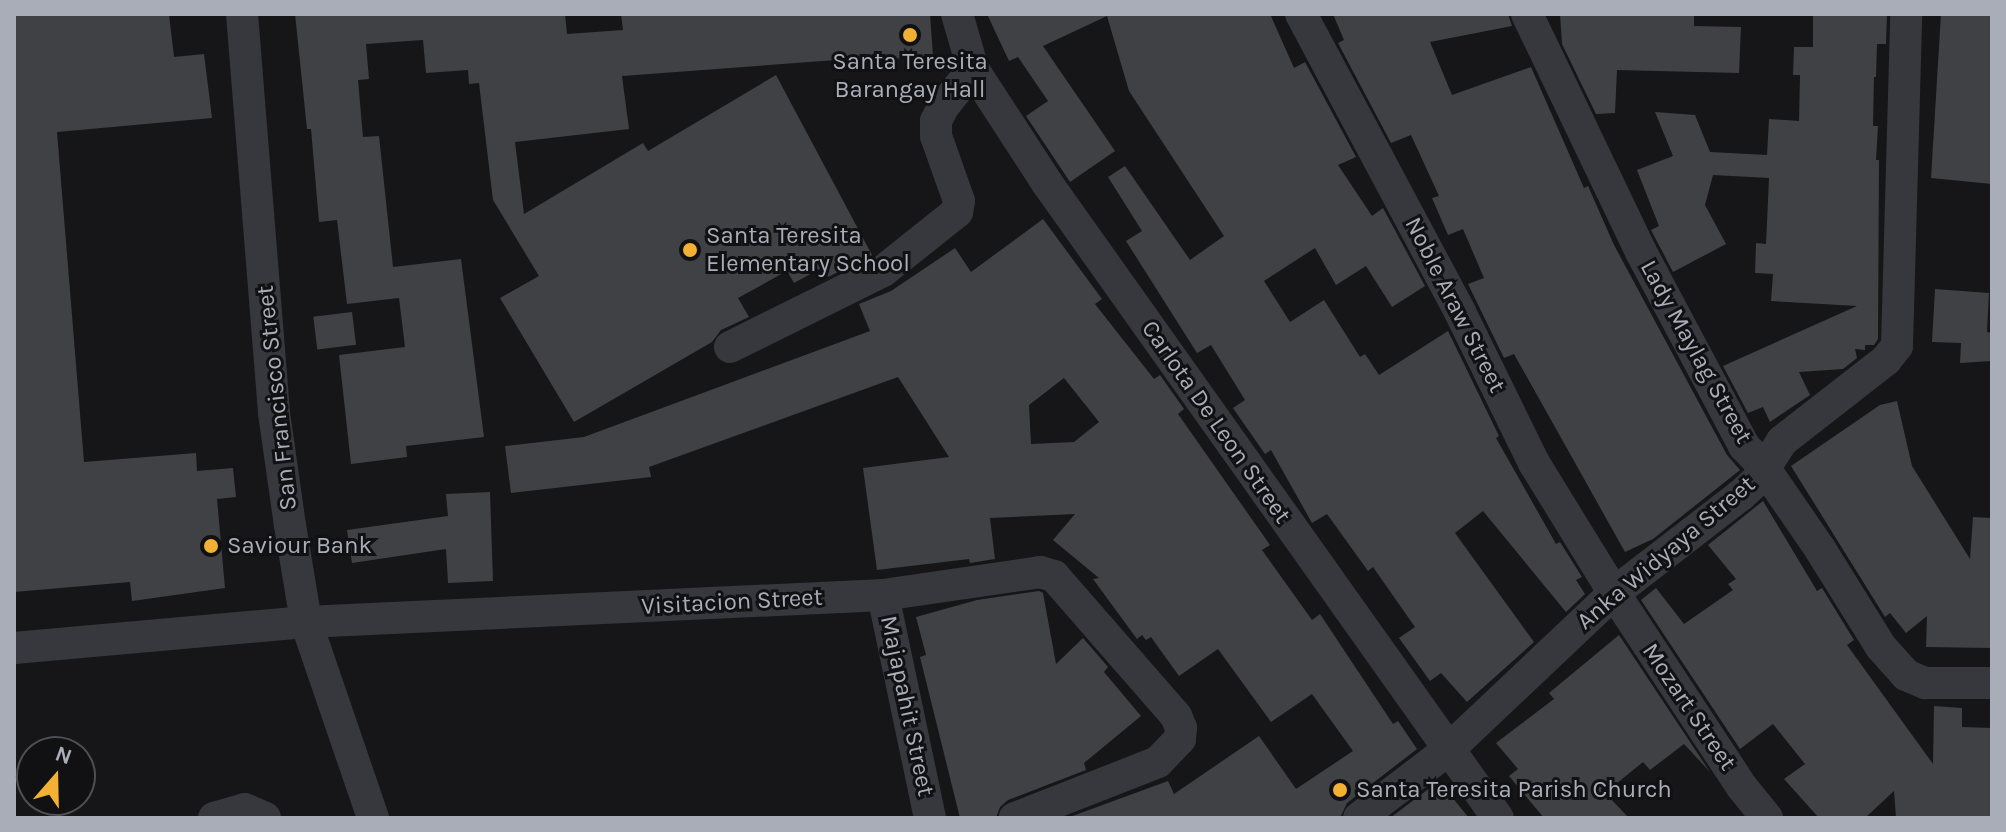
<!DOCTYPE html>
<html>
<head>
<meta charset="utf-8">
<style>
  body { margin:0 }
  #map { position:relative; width:2006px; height:832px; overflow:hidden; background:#161618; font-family:Karla,sans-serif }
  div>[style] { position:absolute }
  .building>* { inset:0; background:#404145; transform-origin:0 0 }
  .minor>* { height:32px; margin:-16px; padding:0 16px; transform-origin:16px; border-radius:16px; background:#37383d }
  .dots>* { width:22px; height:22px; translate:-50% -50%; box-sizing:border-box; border:4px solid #111113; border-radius:50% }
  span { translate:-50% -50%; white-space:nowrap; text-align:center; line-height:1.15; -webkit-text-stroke:6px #111113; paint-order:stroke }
  .poi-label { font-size:24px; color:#a8adb8 }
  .left { translate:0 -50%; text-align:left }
  .street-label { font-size:24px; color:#a8adb8 }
  .frame { position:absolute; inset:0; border:16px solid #a8adb8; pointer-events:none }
  .north { position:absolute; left:16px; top:736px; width:80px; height:80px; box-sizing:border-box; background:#111113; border:2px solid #4d4f55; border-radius:50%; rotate:20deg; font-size:22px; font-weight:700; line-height:32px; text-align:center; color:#a8adb8 }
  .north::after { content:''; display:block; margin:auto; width:28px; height:36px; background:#f2b134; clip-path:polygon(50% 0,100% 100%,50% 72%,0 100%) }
</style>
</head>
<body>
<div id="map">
  <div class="building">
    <i style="clip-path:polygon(14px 14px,169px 14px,174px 57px,204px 54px,212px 118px,57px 132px,84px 462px,196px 453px,197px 471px,233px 468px,236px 497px,217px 499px,225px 588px,132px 601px,130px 582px,14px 592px)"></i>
    <i style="clip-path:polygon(295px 14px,565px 14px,567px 34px,623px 30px,621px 14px,930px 14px,933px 56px,890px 59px,890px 56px,622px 76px,629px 129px,515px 142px,524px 214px,643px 143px,648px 151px,776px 75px,872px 255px,828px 277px,823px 267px,794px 283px,787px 271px,738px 298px,749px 317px,721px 330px,712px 342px,574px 422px,500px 298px,539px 276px,493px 200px,479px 83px,469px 84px,468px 70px,426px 73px,423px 40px,366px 44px,369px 79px,358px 80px,363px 137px,379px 136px,393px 267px,461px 259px,484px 437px,406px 446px,407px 457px,351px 464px,339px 355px,405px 347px,399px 298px,347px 304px,337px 220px,319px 222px,311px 129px,307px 129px)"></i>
    <i style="clip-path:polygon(987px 14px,1270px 14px,1294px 68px,1305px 62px,1356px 157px,1338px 165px,1372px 216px,1383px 208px,1425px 286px,1392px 307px,1366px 266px,1336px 285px,1315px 248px,1264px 281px,1290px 322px,1324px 300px,1360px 357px,1365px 354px,1379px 375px,1448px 331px,1499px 436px,1496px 438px,1556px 544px,1560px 542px,1582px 577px,1576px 580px,1585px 594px,1566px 612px,1483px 511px,1455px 533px,1534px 642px,1467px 702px,1441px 673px,1430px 681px,1399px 638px,1415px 627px,1373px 567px,1368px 571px,1327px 514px,1312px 523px,1271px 450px,1265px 454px,1233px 408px,1245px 400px,1211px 345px,1197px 353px,1126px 241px,1142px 231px,1108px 177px,1125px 166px,1190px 260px,1224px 236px,1129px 91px,1107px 16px,1043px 46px,1115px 151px,1070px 182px,1026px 116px,1048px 101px,1018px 57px,1009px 61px)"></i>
    <i style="clip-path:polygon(1333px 14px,1508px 14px,1512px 26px,1430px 42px,1452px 95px,1531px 67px,1584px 188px,1588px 186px,1614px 245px,1727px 455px,1740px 470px,1653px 539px,1625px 552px,1514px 354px,1504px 358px,1468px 284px,1484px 278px,1463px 229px,1448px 235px,1432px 198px,1439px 196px,1411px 135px,1391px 143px,1338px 43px,1344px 40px)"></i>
    <i style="clip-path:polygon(1560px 14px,1694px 14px,1694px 26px,1741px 27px,1739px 73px,1617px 70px,1615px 113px,1596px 114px,1562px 44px)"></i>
    <i style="clip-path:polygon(1813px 14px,1887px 14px,1886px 44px,1877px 44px,1876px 77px,1874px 77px,1873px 126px,1878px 126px,1876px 160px,1879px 160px,1878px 339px,1874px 345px,1865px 345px,1865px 350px,1855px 349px,1857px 358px,1843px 369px,1799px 372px,1810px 395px,1770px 422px,1763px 407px,1748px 413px,1723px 366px,1857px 306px,1771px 301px,1773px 274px,1755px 273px,1756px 243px,1766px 244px,1769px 178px,1713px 175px,1705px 205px,1726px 244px,1673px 272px,1651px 230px,1659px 226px,1637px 170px,1673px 156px,1655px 112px,1695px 115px,1710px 152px,1767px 155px,1769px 119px,1799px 121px,1800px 75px,1793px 75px,1794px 47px,1813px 47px)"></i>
    <i style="clip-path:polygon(1941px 14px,1992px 14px,1992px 184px,1931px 178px)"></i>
    <i style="clip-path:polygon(evenodd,1043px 219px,1102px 299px,1095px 304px,1154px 379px,1160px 375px,1184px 409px,1178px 414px,1270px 545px,1262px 550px,1312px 620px,1320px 614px,1393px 724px,1398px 721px,1417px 749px,1347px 803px,1340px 818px,1067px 818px,1168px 781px,1174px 794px,1259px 736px,1296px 789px,1353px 751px,1312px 694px,1271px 722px,1218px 649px,1179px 676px,1151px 637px,1146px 640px,1142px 635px,1137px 639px,1093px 579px,1099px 578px,1053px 540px,1075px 514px,990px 518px,995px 559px,970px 563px,969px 559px,877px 570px,863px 468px,949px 457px,898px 377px,649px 467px,651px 477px,511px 493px,505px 446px,584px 437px,870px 331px,859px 304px,891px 291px,955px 248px,971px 272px,1043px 219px,1064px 378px,1099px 422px,1074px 442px,1031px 444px,1029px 405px,1064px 378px)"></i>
    <i style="clip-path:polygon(1935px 289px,1989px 293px,1987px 332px,1992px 333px,1992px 361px,1960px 363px,1961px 343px,1932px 342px)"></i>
    <i style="left:352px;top:312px;width:33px;height:39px;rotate:83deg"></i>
    <i style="clip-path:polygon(1897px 401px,1912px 466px,1970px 559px,1973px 517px,1992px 518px,1992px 648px,1926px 647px,1927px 616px,1906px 633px,1890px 613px,1885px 617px,1791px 466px,1880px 405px)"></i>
    <i style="clip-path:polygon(490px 492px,493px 581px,448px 583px,446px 549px,352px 563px,347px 530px,448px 516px,446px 494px)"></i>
    <i style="clip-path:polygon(1763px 501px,1817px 591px,1822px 588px,1854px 640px,1847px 645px,1933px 764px,1934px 706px,1962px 708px,1962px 727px,1992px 728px,1992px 818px,1896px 818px,1894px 791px,1865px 818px,1819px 818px,1784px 779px,1805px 764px,1773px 724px,1740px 749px,1641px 600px,1656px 588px,1684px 624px,1733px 590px,1728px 584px,1736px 579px,1708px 545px)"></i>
    <i style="clip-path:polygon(1039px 591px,1043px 593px,1056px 664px,1083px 638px,1108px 667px,1104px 672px,1141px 716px,1084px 763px,1086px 770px,1008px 800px,1000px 807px,996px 818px,960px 818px,920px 657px,926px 655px,916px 617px,977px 600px)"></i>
    <i style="clip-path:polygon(1619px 635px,1710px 772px,1684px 744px,1650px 770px,1643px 762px,1605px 793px,1629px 818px,1544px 818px,1509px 776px,1518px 769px,1496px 743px,1554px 699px,1549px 693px)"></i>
    <i style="clip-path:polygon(1439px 781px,1469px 818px,1390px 818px)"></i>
  </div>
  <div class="minor">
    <i style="left:242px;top:14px;width:400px;rotate:85.4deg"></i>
    <i style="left:274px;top:413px;width:113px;rotate:81.9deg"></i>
    <i style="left:290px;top:525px;width:98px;rotate:80.6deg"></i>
    <i style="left:306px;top:622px;width:207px;rotate:71.1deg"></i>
    <i style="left:957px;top:14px;width:57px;rotate:73.8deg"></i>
    <i style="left:973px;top:69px;width:136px;rotate:57deg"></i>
    <i style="left:1047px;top:183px;width:779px;rotate:54.62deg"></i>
    <i style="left:1301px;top:14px;width:338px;rotate:61.9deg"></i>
    <i style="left:1460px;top:312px;width:168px;rotate:63.9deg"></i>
    <i style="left:1534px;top:463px;width:153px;rotate:58.4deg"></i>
    <i style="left:1614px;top:593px;width:232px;rotate:56.6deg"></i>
    <i style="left:1742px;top:787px;width:40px;rotate:51deg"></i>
    <i style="left:1527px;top:14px;width:264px;rotate:64.4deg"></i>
    <i style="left:1641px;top:252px;width:220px;rotate:62deg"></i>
    <i style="left:1744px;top:446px;width:28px;rotate:46deg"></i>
    <i style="left:1763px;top:466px;width:101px;rotate:55.5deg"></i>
    <i style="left:1820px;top:549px;width:115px;rotate:58.1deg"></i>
    <i style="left:1881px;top:647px;width:38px;rotate:48deg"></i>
    <i style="left:1906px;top:675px;width:21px;rotate:23deg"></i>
    <i style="left:1925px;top:683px;width:67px"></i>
    <i style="left:730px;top:347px;width:171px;rotate:-26.4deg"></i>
    <i style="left:883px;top:271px;width:95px;rotate:-38.6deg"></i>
    <i style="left:957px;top:212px;width:11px;rotate:-80deg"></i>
    <i style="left:959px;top:201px;width:69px;rotate:-109.5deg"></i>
    <i style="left:936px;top:136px;width:15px;rotate:-90deg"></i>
    <i style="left:936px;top:121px;width:16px;rotate:-63deg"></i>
    <i style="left:943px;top:107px;width:48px;rotate:-51.7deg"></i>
    <i style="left:883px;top:595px;width:228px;rotate:78.1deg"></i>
    <i style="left:14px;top:648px;width:293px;rotate:-5.1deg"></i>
    <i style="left:306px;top:622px;width:578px;rotate:-2.68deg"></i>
    <i style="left:883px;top:595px;width:159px;rotate:-8.3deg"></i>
    <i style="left:1040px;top:572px;width:15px;rotate:16deg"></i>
    <i style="left:1054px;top:576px;width:186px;rotate:48.9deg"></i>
    <i style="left:1176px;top:716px;width:13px;rotate:67deg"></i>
    <i style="left:1181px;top:728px;width:11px;rotate:95deg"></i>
    <i style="left:1180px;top:739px;width:32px;rotate:134deg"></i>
    <i style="left:1158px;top:762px;width:154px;rotate:158.6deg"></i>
    <i style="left:214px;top:818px;width:32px;rotate:-16deg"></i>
    <i style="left:245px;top:809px;width:22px;rotate:24deg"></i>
    <i style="left:1359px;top:818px;width:112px;rotate:-37.4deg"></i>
    <i style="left:1448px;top:750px;width:228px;rotate:-43.4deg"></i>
    <i style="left:1614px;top:593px;width:160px;rotate:-37.7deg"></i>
    <i style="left:1741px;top:495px;width:22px;rotate:-43deg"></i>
    <i style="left:1757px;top:480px;width:46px;rotate:-57.3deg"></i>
    <i style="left:1782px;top:441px;width:132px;rotate:-37.9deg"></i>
    <i style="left:1886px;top:360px;width:18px;rotate:-52deg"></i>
    <i style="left:1897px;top:346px;width:332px;rotate:-88.4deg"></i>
  </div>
  <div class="dots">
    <i style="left:910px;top:35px;background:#f2b134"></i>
    <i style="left:690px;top:250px;background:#f2b134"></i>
    <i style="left:211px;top:546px;background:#f2b134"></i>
    <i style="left:1340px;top:790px;background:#f2b134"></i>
  </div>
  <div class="poi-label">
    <span style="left:910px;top:76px">Santa Teresita<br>Barangay Hall</span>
    <span class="left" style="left:706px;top:250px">Santa Teresita<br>Elementary School</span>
    <span class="left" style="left:227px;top:546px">Saviour Bank</span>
    <span class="left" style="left:1356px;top:790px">Santa Teresita Parish Church</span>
  </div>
  <div class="street-label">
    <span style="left:1455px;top:305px;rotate:63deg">Noble Araw Street</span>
    <span style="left:1696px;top:352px;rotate:61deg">Lady Maylag Street</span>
    <span style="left:277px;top:398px;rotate:-96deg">San Francisco Street</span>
    <span style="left:1216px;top:422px;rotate:55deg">Carlota De Leon Street</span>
    <span style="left:1666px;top:553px;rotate:-40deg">Anka Widyaya Street</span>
    <span style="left:732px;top:602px;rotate:-3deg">Visitacion Street</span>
    <span style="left:907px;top:706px;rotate:78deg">Majapahit Street</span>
    <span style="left:1689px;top:707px;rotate:56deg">Mozart Street</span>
  </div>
  <div class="frame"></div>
  <div class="north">N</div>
</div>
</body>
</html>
